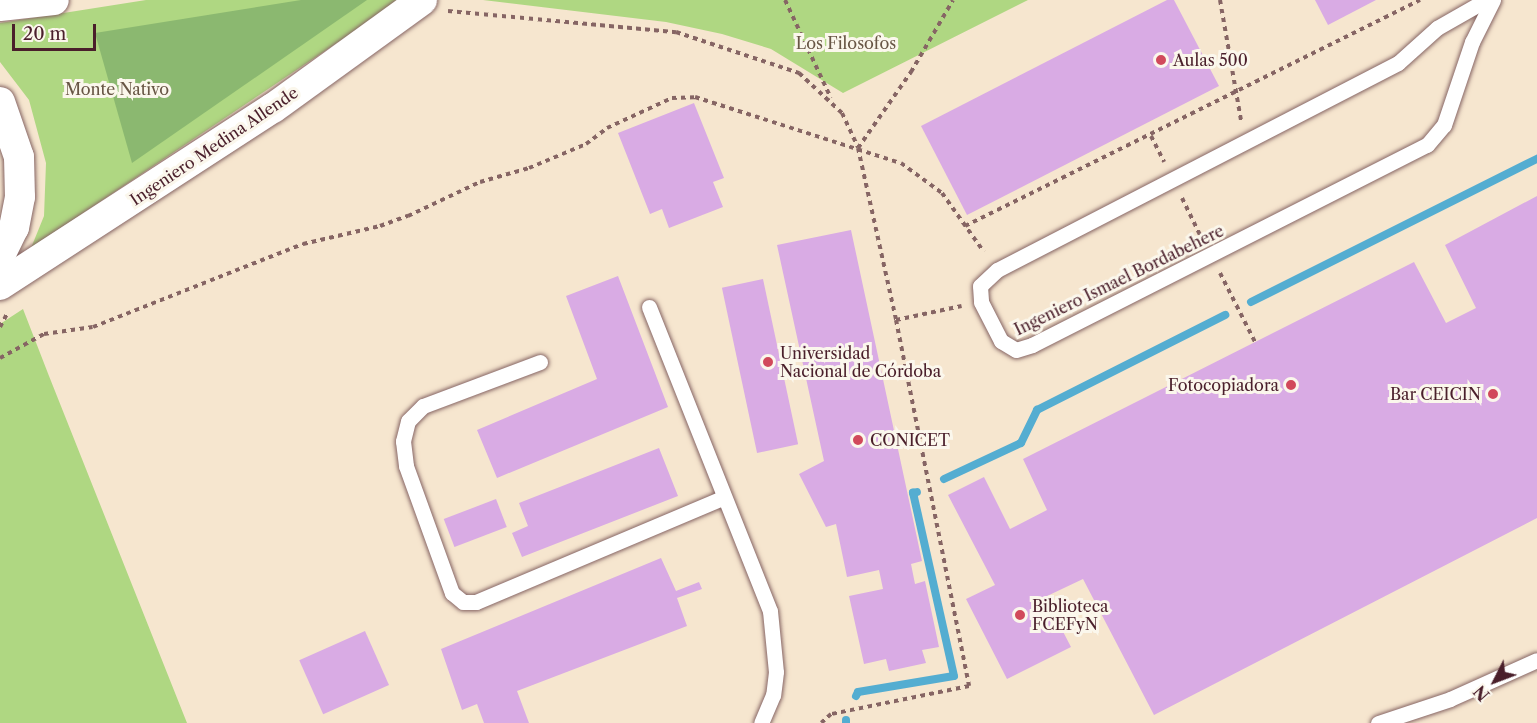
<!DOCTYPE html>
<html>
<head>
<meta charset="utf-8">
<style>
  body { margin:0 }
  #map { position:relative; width:1537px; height:723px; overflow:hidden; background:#f6e6cf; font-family:"Libre Caslon Text",serif }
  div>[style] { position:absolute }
  .green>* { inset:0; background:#afd782 }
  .forest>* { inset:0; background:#8bb870 }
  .stream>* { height:8px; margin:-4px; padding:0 4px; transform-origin:4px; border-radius:4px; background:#54add1 }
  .building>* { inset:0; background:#d9abe4; transform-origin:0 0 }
  .path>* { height:4px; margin-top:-2px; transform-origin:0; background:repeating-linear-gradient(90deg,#866564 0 4.5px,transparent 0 9px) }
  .roads { filter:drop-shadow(0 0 2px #866564) drop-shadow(0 0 2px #866564) }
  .service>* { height:15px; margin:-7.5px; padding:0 7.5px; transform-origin:7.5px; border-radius:7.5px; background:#fff }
  .minor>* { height:30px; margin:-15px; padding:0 15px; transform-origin:15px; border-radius:15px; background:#fff }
  .dots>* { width:16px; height:16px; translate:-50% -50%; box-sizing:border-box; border:3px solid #fbf7ec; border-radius:50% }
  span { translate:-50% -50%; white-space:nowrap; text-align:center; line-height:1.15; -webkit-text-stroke:6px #fbf7ec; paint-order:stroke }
  .park-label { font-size:16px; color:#685645 }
  .poi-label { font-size:16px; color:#4a1f2b }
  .left { translate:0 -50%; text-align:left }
  .right { translate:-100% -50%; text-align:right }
  .street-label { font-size:16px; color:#4a1f2b }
  .north { position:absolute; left:1465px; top:651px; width:60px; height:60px; -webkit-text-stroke:4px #fbf7ec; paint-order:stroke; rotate:228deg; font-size:16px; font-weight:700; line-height:24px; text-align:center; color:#4a1f2b }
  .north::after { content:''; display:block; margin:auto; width:21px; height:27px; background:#4a1f2b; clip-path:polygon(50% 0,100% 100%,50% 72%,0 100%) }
  .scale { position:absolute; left:12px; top:24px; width:84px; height:27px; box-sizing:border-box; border:3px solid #4a1f2b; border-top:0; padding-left:8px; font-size:18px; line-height:21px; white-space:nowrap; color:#4a1f2b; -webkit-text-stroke:4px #fbf7ec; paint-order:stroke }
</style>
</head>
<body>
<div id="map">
  <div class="green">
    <i style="clip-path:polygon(146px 0,401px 0,31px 248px,44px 216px,46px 163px,29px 100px,0 62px,0 23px)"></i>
    <i style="clip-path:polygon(483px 0,1028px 0,843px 93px,771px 49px,722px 34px,666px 22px)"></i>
    <i style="clip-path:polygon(23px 309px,49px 376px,187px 723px,0 723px,0 324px)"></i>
  </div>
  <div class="forest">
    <i style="clip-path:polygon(301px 0,367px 0,132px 163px,95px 33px)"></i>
  </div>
  <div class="stream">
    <i style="left:1251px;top:302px;width:320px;rotate:-26.6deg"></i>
    <i style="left:944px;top:479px;width:85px;rotate:-25.1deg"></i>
    <i style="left:1021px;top:443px;width:37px;rotate:-64deg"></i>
    <i style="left:1037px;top:410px;width:211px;rotate:-26.8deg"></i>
    <i style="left:856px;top:696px;width:4px;rotate:-63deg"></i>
    <i style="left:858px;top:692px;width:97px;rotate:-9.5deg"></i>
    <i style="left:954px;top:676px;width:188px;rotate:-102.6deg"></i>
    <i style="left:913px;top:493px;width:4px;rotate:-14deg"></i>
    <i style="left:846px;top:720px;width:3px;rotate:90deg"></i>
  </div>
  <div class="building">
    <i style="clip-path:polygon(1167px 0,1174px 0,1219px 86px,967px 215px,921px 126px)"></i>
    <i style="clip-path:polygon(1315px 0,1376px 0,1328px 25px)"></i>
    <i style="clip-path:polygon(694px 103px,724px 178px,713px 182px,723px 207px,669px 228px,662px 209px,650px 214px,618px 133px)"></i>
    <i style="clip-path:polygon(1537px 196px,1537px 518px,1154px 715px,1083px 579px,1045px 597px,1071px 647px,1007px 679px,966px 599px,995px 585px,948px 495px,984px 477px,1010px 529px,1047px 510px,1023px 459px,1414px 262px,1446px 323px,1476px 308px,1445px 245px)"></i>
    <i style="clip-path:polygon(851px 230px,922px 561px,911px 564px,915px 584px,925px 581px,939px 647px,922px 650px,926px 663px,889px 671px,886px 659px,864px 664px,849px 596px,883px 589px,879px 570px,847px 577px,836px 524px,826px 527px,799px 474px,824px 461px,777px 245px)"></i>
    <i style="clip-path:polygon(618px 276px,668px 407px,497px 478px,477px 430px,597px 379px,566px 296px)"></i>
    <i style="left:763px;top:279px;width:169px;height:42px;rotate:78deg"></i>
    <i style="clip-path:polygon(659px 448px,678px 496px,522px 557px,512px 533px,528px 526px,519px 503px)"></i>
    <i style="left:496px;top:499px;width:30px;height:56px;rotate:69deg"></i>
    <i style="clip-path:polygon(661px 558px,676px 591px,699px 582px,702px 589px,677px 598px,687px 626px,517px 691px,529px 723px,484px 723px,477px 704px,462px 710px,441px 649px)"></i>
    <i style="left:365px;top:631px;width:59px;height:72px;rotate:66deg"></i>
  </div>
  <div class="path">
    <i style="left:785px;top:0;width:108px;rotate:64.9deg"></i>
    <i style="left:1220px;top:0;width:122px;rotate:80.1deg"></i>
    <i style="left:448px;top:11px;width:229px;rotate:5.3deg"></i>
    <i style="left:676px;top:32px;width:130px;rotate:18.4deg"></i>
    <i style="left:799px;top:73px;width:59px;rotate:42.9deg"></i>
    <i style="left:842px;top:113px;width:38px;rotate:65deg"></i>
    <i style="left:858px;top:148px;width:176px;rotate:77.5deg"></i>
    <i style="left:896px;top:320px;width:373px;rotate:78.7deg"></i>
    <i style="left:969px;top:686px;width:141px;rotate:168.5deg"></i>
    <i style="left:831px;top:714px;width:13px;rotate:138deg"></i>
    <i style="left:1151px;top:136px;width:29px;rotate:63deg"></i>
    <i style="left:858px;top:148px;width:93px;rotate:-55.1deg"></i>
    <i style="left:911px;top:72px;width:83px;rotate:-59.7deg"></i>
    <i style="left:1182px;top:198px;width:43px;rotate:64deg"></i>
    <i style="left:965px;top:226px;width:508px;rotate:-26.41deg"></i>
    <i style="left:1220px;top:273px;width:77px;rotate:63.1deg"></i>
    <i style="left:896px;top:320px;width:67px;rotate:-12deg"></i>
    <i style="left:0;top:327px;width:17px;rotate:-62deg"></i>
    <i style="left:0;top:358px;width:50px;rotate:-28.6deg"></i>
    <i style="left:44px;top:334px;width:49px;rotate:-8.1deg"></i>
    <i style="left:93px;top:327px;width:226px;rotate:-21.6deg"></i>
    <i style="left:303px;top:244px;width:79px;rotate:-13.2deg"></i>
    <i style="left:380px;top:226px;width:30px;rotate:-20deg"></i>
    <i style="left:408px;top:216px;width:80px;rotate:-25.3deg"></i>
    <i style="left:480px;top:182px;width:51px;rotate:-15.9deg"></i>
    <i style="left:529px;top:168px;width:62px;rotate:-22.8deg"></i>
    <i style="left:586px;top:144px;width:26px;rotate:-37deg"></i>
    <i style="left:607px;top:128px;width:72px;rotate:-24.8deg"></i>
    <i style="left:672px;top:98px;width:23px;rotate:-2deg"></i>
    <i style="left:695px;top:97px;width:216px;rotate:17.8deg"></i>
    <i style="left:901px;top:163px;width:51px;rotate:36.2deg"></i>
    <i style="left:942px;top:193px;width:72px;rotate:54.6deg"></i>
  </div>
  <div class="roads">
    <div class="service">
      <i style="left:1486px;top:0;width:56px;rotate:150.3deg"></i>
      <i style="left:1437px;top:28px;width:52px;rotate:138.1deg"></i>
      <i style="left:1398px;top:63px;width:451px;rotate:152.7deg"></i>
      <i style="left:997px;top:270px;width:23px;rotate:137deg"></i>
      <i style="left:980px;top:286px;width:16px;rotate:86deg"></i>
      <i style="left:981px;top:302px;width:44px;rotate:62.9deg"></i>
      <i style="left:1001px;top:341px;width:17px;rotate:31deg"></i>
      <i style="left:1016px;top:350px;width:17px;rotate:-17deg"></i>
      <i style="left:1032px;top:345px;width:443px;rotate:-26.9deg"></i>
      <i style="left:1427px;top:145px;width:26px;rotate:-50deg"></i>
      <i style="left:1444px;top:125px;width:88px;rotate:-71.4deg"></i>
      <i style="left:1472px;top:42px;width:47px;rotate:-63.4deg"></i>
      <i style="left:649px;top:307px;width:327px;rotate:68.3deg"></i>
      <i style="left:770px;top:611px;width:61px;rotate:84.4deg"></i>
      <i style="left:776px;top:672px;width:23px;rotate:97deg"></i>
      <i style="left:773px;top:695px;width:30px;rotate:113deg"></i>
      <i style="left:540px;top:362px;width:125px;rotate:159.4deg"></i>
      <i style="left:423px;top:406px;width:21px;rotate:135deg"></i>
      <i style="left:408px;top:421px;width:21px;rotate:104deg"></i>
      <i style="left:403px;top:441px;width:25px;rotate:83deg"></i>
      <i style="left:406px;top:466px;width:135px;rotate:70.1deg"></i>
      <i style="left:452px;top:593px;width:14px;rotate:39deg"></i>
      <i style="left:463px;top:602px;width:13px"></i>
      <i style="left:476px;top:602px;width:269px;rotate:-22.9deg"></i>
      <i style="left:1378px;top:723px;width:76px;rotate:-18.4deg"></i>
      <i style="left:1450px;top:699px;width:95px;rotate:-24.1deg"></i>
    </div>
    <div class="minor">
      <i style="left:0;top:6px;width:54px;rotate:-6.3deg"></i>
      <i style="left:0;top:102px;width:58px;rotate:70.9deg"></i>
      <i style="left:19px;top:157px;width:40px;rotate:88.6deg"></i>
      <i style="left:20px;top:197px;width:31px;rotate:101deg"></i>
      <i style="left:14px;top:227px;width:32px;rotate:116deg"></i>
      <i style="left:0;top:285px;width:325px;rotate:-33deg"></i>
      <i style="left:273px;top:108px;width:184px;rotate:-35.9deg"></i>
    </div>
  </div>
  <div class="dots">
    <i style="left:1161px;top:60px;background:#d1495b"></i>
    <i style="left:768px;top:362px;background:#d1495b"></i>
    <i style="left:1291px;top:385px;background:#d1495b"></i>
    <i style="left:1493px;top:394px;background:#d1495b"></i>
    <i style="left:858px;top:440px;background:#d1495b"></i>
    <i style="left:1020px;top:615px;background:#d1495b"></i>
  </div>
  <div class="park-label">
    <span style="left:846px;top:43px">Los Filosofos</span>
    <span style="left:117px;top:89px">Monte Nativo</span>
  </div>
  <div class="poi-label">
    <span class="left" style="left:1173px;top:60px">Aulas 500</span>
    <span class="left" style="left:780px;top:362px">Universidad<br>Nacional de Córdoba</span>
    <span class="right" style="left:1279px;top:385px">Fotocopiadora</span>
    <span class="right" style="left:1481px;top:394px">Bar CEICIN</span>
    <span class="left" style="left:870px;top:440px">CONICET</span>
    <span class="left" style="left:1032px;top:615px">Biblioteca<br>FCEFyN</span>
  </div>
  <div class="street-label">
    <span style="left:214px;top:146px;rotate:-34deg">Ingeniero Medina Allende</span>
    <span style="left:1119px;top:280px;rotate:-26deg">Ingeniero Ismael Bordabehere</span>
  </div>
  <div class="north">N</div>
  <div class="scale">20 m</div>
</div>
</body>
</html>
